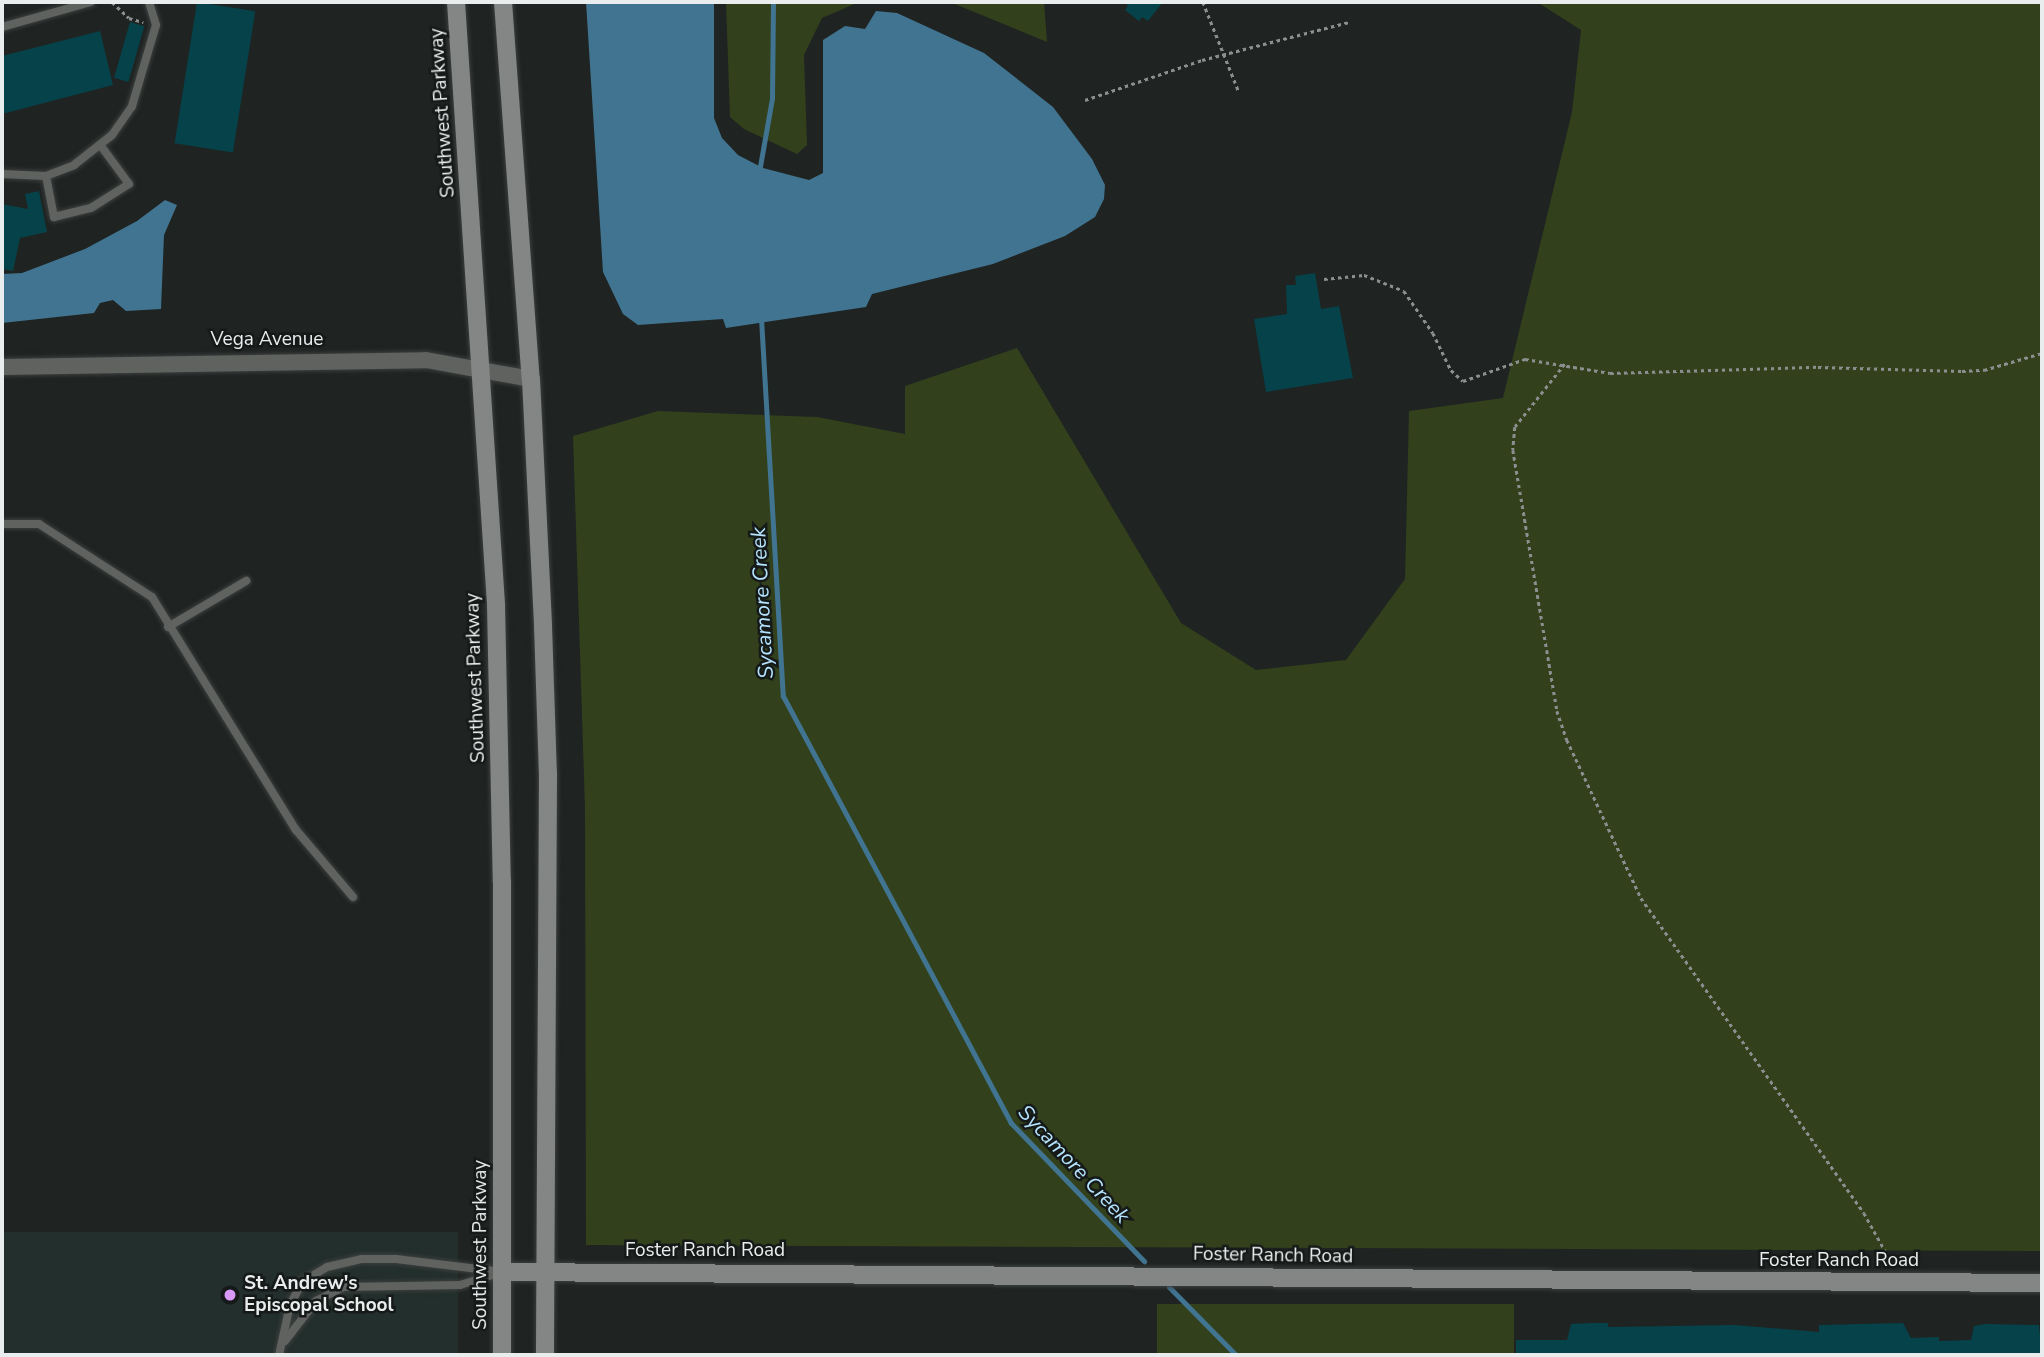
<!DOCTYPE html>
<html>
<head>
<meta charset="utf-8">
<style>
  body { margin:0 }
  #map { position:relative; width:2044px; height:1357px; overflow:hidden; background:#1f2322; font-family:"Nunito Sans",sans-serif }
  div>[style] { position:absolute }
  .built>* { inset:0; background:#232f2c; transform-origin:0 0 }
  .green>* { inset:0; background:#32401c; transform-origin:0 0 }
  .water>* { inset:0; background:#417490 }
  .stream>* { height:5px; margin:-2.5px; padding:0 2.5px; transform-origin:2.5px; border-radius:2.5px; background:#417490 }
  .building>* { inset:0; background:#064249; transform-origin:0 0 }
  .path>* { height:2.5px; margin-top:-1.25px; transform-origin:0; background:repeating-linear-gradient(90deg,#8c8f8f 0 3.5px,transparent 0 7px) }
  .roads { filter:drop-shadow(0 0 2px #3b3f3e) drop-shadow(0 0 2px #3b3f3e) }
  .lane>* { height:8px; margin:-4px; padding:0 4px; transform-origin:4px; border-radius:4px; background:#606260 }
  .street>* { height:16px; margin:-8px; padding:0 8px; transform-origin:8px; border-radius:8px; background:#606260 }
  .secondary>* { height:18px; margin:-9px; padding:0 9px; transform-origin:9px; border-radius:9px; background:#838684 }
  .dots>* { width:19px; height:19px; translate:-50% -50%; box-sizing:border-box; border:4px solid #151a19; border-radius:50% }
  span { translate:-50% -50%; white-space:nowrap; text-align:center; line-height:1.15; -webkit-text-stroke:5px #151a19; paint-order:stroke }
  .street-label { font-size:19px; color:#eaeded }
  .poi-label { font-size:19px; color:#eaeded; font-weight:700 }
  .left { translate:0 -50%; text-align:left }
  .water-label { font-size:21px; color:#b6e4ff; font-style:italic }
  .frame { position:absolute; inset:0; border:4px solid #eaeded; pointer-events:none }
</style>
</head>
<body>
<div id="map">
  <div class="built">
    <i style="left:458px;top:1232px;width:123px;height:456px;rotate:90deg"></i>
  </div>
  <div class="green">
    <i style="clip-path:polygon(726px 2px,859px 2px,822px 18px,804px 55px,807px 145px,797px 154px,744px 129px,730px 117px)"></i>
    <i style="clip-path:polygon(950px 2px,1044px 2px,1047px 42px)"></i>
    <i style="clip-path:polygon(1537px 2px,2042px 2px,2042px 1251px,586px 1245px,585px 808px,573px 436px,658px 411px,817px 417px,905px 434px,905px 386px,1017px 348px,1181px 623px,1256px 670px,1346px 660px,1405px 579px,1409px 411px,1503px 398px,1572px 112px,1581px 30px)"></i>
    <i style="left:1157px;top:1304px;width:357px;height:52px"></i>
  </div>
  <div class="water">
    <i style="clip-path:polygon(586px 2px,714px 2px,714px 118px,722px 138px,738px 155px,763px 168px,809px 180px,823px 173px,823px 40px,845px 26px,865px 29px,876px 11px,897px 13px,984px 53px,1053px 107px,1092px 159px,1105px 185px,1104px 199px,1095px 217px,1065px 236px,993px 264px,872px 294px,866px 307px,726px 328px,723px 319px,638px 325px,623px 314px,603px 272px)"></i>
    <i style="clip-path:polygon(165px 200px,177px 205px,164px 235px,161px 309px,126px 311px,113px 300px,100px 303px,94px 313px,2px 323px,2px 274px,22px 273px,85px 249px,137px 221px)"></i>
  </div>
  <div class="stream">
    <i style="left:759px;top:172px;width:75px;rotate:-80deg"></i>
    <i style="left:772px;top:98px;width:96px;rotate:-89.4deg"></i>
    <i style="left:761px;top:318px;width:379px;rotate:86.7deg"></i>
    <i style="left:783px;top:696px;width:484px;rotate:61.9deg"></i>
    <i style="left:1011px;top:1123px;width:192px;rotate:46.1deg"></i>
    <i style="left:1169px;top:1287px;width:95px;rotate:45.4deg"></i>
  </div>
  <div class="building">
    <i style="left:197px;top:2px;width:59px;height:143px;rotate:9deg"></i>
    <i style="clip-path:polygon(1123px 2px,1163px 2px,1148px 21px,1142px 17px,1139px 21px,1125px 10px,1128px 6px)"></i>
    <i style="left:130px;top:22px;width:15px;height:58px;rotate:16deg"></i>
    <i style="clip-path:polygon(100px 31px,113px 85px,2px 114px,2px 56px)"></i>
    <i style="clip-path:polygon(39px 191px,47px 232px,20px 238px,13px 271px,2px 269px,2px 204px,28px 209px,25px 194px)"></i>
    <i style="clip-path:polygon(1315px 273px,1321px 309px,1339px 306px,1353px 378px,1266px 392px,1254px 319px,1287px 314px,1286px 285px,1296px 285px,1295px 276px)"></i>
    <i style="clip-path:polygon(1592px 1323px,1608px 1323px,1608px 1327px,1734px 1325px,1819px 1332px,1819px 1325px,1903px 1323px,1911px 1338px,1939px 1337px,1939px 1341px,1971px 1340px,1974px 1326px,1985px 1324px,2039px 1325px,2042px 1355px,1516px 1355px,1516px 1340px,1567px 1340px,1571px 1324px)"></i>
  </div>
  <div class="path">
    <i style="left:112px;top:2px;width:23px;rotate:43deg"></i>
    <i style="left:129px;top:18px;width:15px;rotate:16deg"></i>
    <i style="left:1203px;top:2px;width:97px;rotate:68.2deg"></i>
    <i style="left:1085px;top:100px;width:124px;rotate:-18.9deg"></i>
    <i style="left:1202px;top:60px;width:152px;rotate:-14.5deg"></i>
    <i style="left:1324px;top:279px;width:40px;rotate:-5.7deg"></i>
    <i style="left:1364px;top:275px;width:43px;rotate:21.8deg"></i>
    <i style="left:1404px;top:291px;width:51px;rotate:55.4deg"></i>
    <i style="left:1433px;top:333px;width:41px;rotate:64.1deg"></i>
    <i style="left:1451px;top:370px;width:16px;rotate:43deg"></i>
    <i style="left:1463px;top:381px;width:66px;rotate:-19.5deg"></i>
    <i style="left:1525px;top:359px;width:86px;rotate:9.4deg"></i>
    <i style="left:1610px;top:373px;width:208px;rotate:-1.7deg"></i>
    <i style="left:1818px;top:367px;width:144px;rotate:1.6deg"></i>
    <i style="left:1962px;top:371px;width:22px;rotate:-3deg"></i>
    <i style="left:1984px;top:370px;width:60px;rotate:-16.3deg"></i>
    <i style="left:1565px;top:364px;width:80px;rotate:128.4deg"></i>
    <i style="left:1515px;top:427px;width:23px;rotate:95deg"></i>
    <i style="left:1513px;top:450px;width:265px;rotate:80.4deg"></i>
    <i style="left:1557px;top:711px;width:31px;rotate:71deg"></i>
    <i style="left:1567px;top:740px;width:174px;rotate:64.9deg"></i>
    <i style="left:1641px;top:898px;width:386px;rotate:54.7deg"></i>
    <i style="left:1864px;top:1213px;width:57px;rotate:60.8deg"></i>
  </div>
  <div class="roads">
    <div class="lane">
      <i style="left:2px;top:27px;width:92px;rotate:-15.7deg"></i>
      <i style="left:2px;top:174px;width:44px;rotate:2.6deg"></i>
      <i style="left:46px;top:176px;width:30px;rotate:-21deg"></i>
      <i style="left:74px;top:165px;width:48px;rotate:-38.3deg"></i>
      <i style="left:112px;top:135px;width:35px;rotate:-55deg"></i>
      <i style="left:132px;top:106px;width:84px;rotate:-73.5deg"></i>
      <i style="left:156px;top:25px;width:24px;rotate:-107deg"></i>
      <i style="left:46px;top:176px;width:42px;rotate:79deg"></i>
      <i style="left:54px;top:217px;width:38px;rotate:-14deg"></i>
      <i style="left:91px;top:208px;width:45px;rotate:-32.3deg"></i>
      <i style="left:129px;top:184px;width:47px;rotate:-126.4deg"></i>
      <i style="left:2px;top:524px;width:37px"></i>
      <i style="left:39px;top:524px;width:135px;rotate:32.9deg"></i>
      <i style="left:152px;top:597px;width:274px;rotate:58.3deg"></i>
      <i style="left:296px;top:830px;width:88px;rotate:49.6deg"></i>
      <i style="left:168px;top:627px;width:91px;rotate:-30.5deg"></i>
      <i style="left:285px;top:1341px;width:51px;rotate:-52.2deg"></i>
      <i style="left:316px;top:1301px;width:31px;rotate:-27deg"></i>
      <i style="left:344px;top:1287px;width:116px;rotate:-1deg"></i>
      <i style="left:460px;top:1285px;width:41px;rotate:-17.1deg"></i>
      <i style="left:279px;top:1355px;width:51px;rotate:-77.6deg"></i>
      <i style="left:290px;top:1305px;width:26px;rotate:-62deg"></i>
      <i style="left:302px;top:1282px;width:29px;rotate:-31deg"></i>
      <i style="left:327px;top:1267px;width:36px;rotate:-13deg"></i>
      <i style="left:362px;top:1259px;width:34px"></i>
      <i style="left:396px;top:1259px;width:108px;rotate:6.9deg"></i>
    </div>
    <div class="street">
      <i style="left:2px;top:367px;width:424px;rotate:-0.9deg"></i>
      <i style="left:426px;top:360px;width:107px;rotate:10.3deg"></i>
    </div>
    <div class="secondary">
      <i style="left:456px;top:2px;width:604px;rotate:86.2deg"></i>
      <i style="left:496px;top:605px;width:277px;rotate:88.8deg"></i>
      <i style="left:502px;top:882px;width:473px;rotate:90deg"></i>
      <i style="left:503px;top:2px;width:378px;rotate:85.8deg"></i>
      <i style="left:531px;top:379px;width:247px;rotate:87.2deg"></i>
      <i style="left:543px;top:626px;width:148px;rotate:88.1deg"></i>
      <i style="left:548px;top:774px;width:581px;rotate:90.3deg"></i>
      <i style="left:503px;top:1272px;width:1539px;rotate:0.41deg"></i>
    </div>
  </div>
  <div class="dots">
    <i style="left:230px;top:1295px;background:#d99af7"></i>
  </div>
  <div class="street-label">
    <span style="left:443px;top:113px;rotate:-94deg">Southwest Parkway</span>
    <span style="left:267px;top:340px">Vega Avenue</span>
    <span style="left:476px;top:678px;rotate:-92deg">Southwest Parkway</span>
    <span style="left:481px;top:1245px;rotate:-90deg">Southwest Parkway</span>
    <span style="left:705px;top:1251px">Foster Ranch Road</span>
    <span style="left:1273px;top:1256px;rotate:1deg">Foster Ranch Road</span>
    <span style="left:1839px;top:1261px">Foster Ranch Road</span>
  </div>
  <div class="poi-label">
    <span class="left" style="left:244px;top:1295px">St. Andrew's<br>Episcopal School</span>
  </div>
  <div class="water-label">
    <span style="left:762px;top:603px;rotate:-93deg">Sycamore Creek</span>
    <span style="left:1074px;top:1164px;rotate:47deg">Sycamore Creek</span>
  </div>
  <div class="frame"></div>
</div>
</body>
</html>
